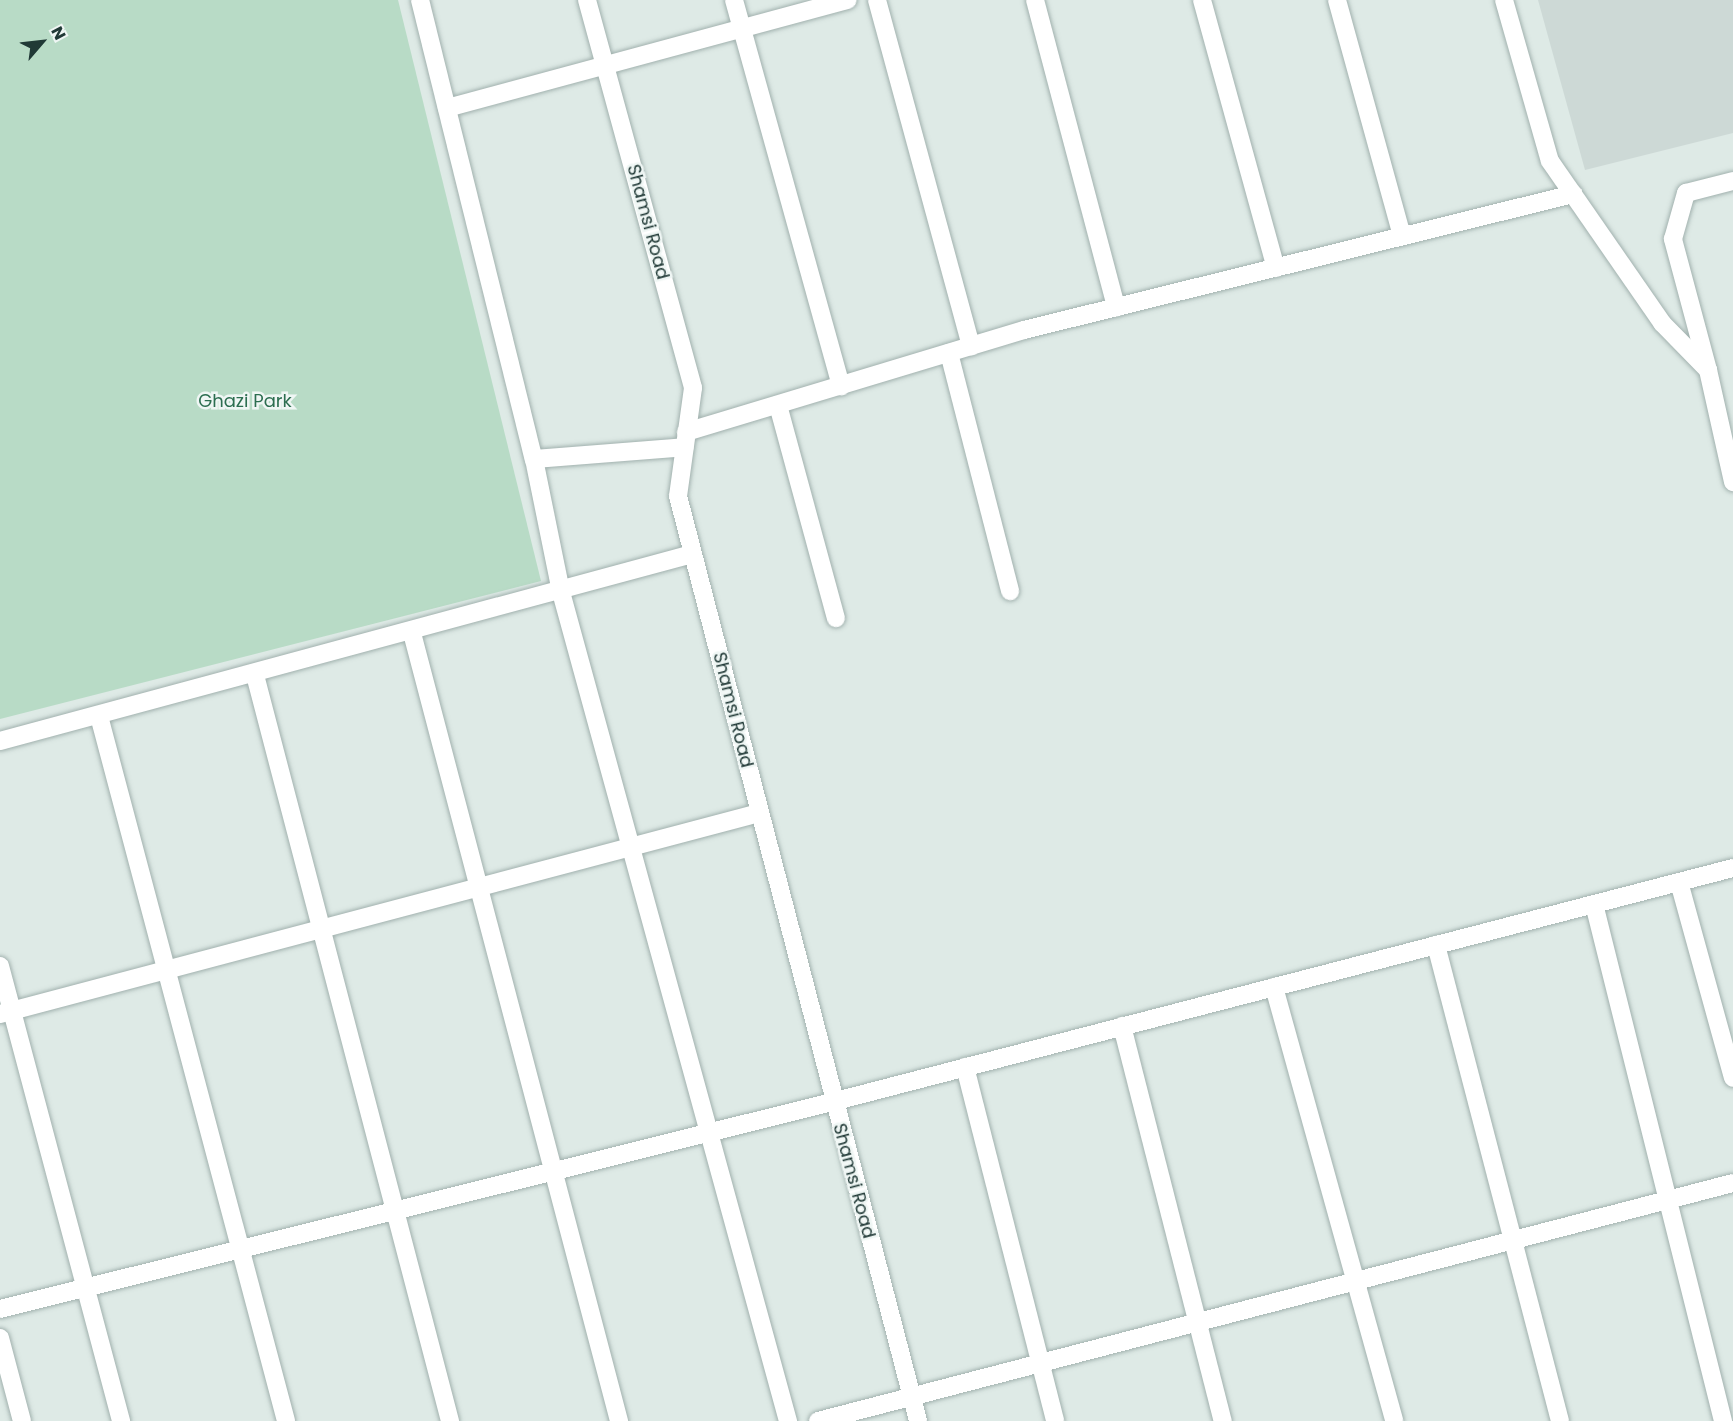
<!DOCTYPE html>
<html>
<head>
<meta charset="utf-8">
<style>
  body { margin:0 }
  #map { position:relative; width:1733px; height:1421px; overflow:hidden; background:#deeae6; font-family:Poppins,sans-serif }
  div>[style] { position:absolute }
  .built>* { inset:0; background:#cdd9d6 }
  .green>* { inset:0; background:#b8dbc6 }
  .roads { filter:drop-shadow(0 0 2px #a1b1ae) drop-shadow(0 0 2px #a1b1ae) }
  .street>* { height:18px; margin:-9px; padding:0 9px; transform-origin:9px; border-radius:9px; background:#fff }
  .secondary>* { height:18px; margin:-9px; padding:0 9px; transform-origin:9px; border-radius:9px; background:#fff }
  span { translate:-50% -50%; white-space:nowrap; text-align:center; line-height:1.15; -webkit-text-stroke:5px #eff6f4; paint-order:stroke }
  .street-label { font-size:18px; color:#203936 }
  .park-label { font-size:18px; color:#2c6e50 }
  .north { position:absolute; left:12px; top:12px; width:60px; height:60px; -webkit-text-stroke:4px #eff6f4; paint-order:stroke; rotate:62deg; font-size:16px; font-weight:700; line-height:24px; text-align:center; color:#203936 }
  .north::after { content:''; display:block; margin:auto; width:21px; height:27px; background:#203936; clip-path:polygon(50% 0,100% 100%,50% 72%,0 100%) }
</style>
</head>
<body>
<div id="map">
  <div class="built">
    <i style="clip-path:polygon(1538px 0,1733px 0,1733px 133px,1585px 170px)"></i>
  </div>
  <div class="green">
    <i style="clip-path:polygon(0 0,398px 0,541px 581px,0 719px)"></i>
  </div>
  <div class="roads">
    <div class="street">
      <i style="left:420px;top:0;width:473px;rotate:76.1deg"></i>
      <i style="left:534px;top:459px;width:136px;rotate:78.5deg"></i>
      <i style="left:561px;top:592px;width:860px;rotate:74.69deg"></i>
      <i style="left:734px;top:0;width:401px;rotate:74.5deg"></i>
      <i style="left:877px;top:0;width:359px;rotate:74.8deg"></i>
      <i style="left:1035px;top:0;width:318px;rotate:75.2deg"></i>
      <i style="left:1202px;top:0;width:278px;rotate:74.6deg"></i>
      <i style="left:1337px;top:0;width:245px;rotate:74.6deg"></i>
      <i style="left:447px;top:108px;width:415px;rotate:-15.1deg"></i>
      <i style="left:949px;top:353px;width:246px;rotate:75.6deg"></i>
      <i style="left:1708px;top:370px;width:136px;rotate:-105deg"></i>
      <i style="left:1673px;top:239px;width:48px;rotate:-74.2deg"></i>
      <i style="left:1686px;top:193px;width:49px;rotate:-14.3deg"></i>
      <i style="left:778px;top:405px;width:221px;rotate:74.8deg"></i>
      <i style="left:534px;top:459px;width:151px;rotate:-4.5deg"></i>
      <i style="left:412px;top:633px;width:815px;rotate:75.28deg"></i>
      <i style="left:255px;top:675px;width:771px;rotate:75.35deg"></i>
      <i style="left:99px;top:716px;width:729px;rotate:75.14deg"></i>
      <i style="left:0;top:741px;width:717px;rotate:-15.12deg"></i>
      <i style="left:1679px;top:882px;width:203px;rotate:74.6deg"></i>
      <i style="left:1594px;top:904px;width:533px;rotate:75.99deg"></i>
      <i style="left:1436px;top:945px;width:492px;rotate:75.4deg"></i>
      <i style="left:0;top:966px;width:471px;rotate:75.1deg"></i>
      <i style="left:1274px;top:987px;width:450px;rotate:74.5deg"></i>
      <i style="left:0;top:1014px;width:785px;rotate:-14.83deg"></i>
      <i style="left:1122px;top:1026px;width:408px;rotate:75.7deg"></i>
      <i style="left:965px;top:1067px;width:365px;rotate:75.7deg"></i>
      <i style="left:0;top:1338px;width:86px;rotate:75.2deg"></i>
      <i style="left:818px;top:1421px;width:945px;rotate:-14.58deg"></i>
    </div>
    <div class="secondary">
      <i style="left:587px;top:0;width:402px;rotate:74.7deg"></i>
      <i style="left:693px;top:388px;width:109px;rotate:97.9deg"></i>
      <i style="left:678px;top:496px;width:956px;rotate:75.45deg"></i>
      <i style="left:1504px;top:0;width:167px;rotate:74.1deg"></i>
      <i style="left:1550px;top:161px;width:197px;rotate:55.3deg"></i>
      <i style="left:1662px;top:323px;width:66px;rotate:45.6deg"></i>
      <i style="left:1708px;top:370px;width:115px;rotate:77.4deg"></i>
      <i style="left:686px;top:432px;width:353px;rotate:-16.8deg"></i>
      <i style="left:1024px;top:330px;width:566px;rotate:-13.91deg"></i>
      <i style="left:0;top:1309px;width:857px;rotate:-13.97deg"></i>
      <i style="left:832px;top:1102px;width:931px;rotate:-14.56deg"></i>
    </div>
  </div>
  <div class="street-label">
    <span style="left:648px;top:222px;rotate:75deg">Shamsi Road</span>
    <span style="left:733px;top:710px;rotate:76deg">Shamsi Road</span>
    <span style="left:854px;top:1181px;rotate:75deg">Shamsi Road</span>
  </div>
  <div class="park-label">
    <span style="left:245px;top:401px">Ghazi Park</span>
  </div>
  <div class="north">N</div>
</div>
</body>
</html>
